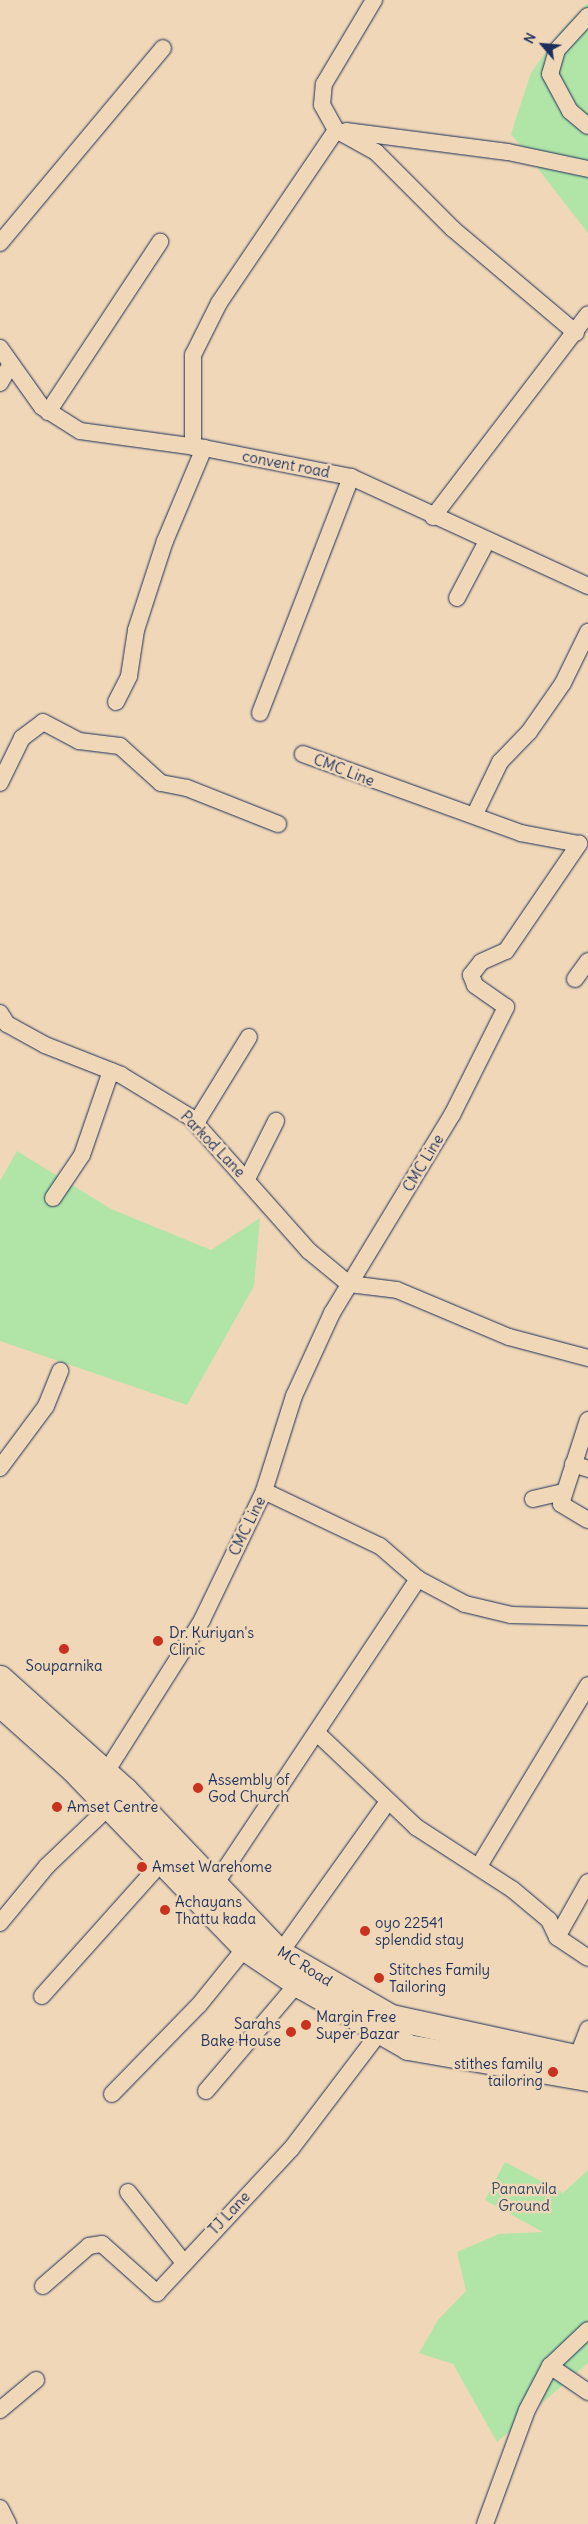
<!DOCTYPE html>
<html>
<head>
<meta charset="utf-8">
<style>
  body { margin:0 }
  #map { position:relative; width:588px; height:2524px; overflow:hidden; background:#f0d7b7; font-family:Delius,sans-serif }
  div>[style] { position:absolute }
  .green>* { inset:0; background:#b0e5a7 }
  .roads { filter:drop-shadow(0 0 1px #1b2f5e) drop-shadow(0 0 1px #1b2f5e) }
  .minor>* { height:16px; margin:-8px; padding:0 8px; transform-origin:8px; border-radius:8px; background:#f0d7b7 }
  .primary>* { height:25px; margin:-12.5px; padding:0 12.5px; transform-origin:12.5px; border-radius:12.5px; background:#f0d7b7 }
  .dots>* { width:14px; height:14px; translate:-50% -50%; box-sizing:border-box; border:2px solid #f0d7b7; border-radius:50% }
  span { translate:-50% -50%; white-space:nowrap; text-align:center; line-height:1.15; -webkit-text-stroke:5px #f0d7b7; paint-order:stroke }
  .street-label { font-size:15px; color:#1b2f5e }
  .poi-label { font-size:15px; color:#1b2f5e }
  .left { translate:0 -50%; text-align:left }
  .right { translate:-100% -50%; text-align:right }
  .park-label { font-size:15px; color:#314a69 }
  .north { position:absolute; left:518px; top:20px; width:50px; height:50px; -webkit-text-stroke:4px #f0d7b7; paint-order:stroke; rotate:297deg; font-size:14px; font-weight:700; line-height:20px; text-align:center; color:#1b2f5e }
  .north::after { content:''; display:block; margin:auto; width:18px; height:22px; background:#1b2f5e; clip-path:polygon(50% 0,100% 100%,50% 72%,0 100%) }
</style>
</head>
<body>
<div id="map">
  <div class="green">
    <i style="clip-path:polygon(588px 3px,588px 233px,511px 134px,531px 73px,561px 31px)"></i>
    <i style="clip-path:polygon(17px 1151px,111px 1209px,211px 1250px,260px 1218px,254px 1286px,187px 1405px,0 1341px,0 1181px)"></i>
    <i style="clip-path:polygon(505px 2162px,563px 2193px,588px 2170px,588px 2363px,497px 2442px,453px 2364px,419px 2353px,438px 2320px,466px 2291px,457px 2252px,499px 2234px,543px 2232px,485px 2200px)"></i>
  </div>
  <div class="roads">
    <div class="minor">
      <i style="left:588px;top:16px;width:46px;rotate:132.4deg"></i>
      <i style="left:557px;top:50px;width:25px;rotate:106deg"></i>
      <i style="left:550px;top:74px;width:42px;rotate:61.6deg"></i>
      <i style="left:570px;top:111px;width:23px;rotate:40deg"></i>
      <i style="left:336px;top:130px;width:46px;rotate:28.8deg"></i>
      <i style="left:376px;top:152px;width:109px;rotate:45deg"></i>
      <i style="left:453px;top:229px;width:161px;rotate:40.2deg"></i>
      <i style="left:346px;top:131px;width:163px;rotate:7.4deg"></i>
      <i style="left:508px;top:152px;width:82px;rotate:12deg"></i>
      <i style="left:0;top:243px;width:254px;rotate:-50.1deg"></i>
      <i style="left:0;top:348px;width:72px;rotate:54.6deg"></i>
      <i style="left:42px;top:407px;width:45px;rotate:32.3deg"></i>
      <i style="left:80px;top:431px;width:125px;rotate:7.8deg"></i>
      <i style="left:204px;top:448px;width:150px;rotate:11.2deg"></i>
      <i style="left:351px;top:477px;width:261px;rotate:24.7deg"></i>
      <i style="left:0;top:383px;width:20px;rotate:-60deg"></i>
      <i style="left:48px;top:412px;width:204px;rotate:-56.6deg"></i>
      <i style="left:193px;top:447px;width:92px;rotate:-90deg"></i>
      <i style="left:193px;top:355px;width:58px;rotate:-63.4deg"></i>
      <i style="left:219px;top:303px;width:209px;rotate:-55.9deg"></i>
      <i style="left:336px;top:130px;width:29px;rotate:-119deg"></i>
      <i style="left:322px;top:105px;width:21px;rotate:-85deg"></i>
      <i style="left:324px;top:84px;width:98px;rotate:-59.2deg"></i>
      <i style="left:433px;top:517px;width:255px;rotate:-52.6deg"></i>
      <i style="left:457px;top:598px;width:64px;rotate:-62.2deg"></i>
      <i style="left:116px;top:702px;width:29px;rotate:-63deg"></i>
      <i style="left:129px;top:676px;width:47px;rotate:-81.3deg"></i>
      <i style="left:136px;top:630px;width:94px;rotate:-72deg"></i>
      <i style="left:165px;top:541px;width:101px;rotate:-67.2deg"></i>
      <i style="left:260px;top:713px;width:253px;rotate:-68.9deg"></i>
      <i style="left:0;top:783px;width:50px;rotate:-63.9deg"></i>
      <i style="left:22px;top:738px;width:26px;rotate:-37deg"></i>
      <i style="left:43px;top:722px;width:41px;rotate:27.8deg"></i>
      <i style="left:79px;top:741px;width:41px;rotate:7deg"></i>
      <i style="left:120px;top:746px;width:55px;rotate:42.1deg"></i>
      <i style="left:161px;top:783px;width:26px;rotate:11deg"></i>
      <i style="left:187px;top:788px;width:98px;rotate:21.6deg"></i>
      <i style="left:475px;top:814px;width:58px;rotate:-64.3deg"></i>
      <i style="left:500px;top:762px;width:42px;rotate:-46deg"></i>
      <i style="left:529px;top:732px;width:60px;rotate:-55.2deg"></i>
      <i style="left:563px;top:683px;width:57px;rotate:-63.9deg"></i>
      <i style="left:575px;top:979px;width:22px;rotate:-54deg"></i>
      <i style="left:0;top:1013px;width:13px;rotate:58deg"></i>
      <i style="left:7px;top:1024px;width:43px;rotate:28.9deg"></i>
      <i style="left:45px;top:1045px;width:82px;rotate:21.5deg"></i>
      <i style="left:121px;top:1075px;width:81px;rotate:31.3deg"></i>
      <i style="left:190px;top:1117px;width:179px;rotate:48.4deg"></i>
      <i style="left:309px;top:1251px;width:52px;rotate:39.5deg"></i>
      <i style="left:349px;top:1284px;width:48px;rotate:7.1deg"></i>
      <i style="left:397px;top:1290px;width:121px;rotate:22.8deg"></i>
      <i style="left:509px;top:1337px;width:82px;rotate:14.9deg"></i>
      <i style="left:196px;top:1123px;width:101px;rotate:-58.4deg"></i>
      <i style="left:247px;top:1179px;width:65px;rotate:-63.4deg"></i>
      <i style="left:53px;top:1198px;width:52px;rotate:-56deg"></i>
      <i style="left:82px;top:1155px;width:89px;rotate:-71deg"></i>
      <i style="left:588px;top:1420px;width:88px;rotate:107.8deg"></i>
      <i style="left:561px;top:1504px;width:31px;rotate:31deg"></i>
      <i style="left:573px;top:1464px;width:16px;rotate:18deg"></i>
      <i style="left:0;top:1468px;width:77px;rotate:-53.4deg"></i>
      <i style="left:46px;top:1406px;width:38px;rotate:-68deg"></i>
      <i style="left:264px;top:1491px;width:128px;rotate:25.4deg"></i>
      <i style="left:380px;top:1546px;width:50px;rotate:41deg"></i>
      <i style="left:418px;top:1579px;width:53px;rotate:28deg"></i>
      <i style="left:465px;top:1604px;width:47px;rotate:13.4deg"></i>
      <i style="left:511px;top:1615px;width:77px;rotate:1.5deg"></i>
      <i style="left:533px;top:1499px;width:32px;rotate:-13deg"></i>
      <i style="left:317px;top:1733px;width:137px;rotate:43.5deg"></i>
      <i style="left:416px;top:1827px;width:114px;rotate:32.9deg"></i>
      <i style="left:512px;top:1889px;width:48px;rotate:40deg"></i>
      <i style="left:549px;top:1920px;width:19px;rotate:65deg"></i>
      <i style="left:557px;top:1937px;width:37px;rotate:34deg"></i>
      <i style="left:101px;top:1780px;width:189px;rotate:-57.7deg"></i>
      <i style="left:202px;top:1620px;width:143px;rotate:-64.3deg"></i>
      <i style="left:264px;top:1491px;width:100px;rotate:-72.5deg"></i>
      <i style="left:294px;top:1396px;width:91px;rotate:-65.4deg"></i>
      <i style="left:332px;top:1313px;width:232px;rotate:-58.8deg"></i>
      <i style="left:452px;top:1115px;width:121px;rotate:-63.4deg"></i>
      <i style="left:506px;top:1007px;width:38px;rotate:-145deg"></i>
      <i style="left:475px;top:985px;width:11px;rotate:-112deg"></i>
      <i style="left:471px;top:975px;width:16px;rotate:-52deg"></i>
      <i style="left:481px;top:962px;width:27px;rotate:-24deg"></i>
      <i style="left:506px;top:951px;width:130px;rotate:-55.7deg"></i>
      <i style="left:579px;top:844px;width:59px;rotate:-169.3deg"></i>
      <i style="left:521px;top:833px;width:232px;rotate:-160.1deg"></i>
      <i style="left:479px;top:1866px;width:211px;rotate:-58.9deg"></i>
      <i style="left:214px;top:1886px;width:369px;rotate:-56.4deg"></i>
      <i style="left:0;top:1923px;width:74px;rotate:-50.5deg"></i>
      <i style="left:47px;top:1866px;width:94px;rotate:-43.7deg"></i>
      <i style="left:557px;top:1937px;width:63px;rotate:-60.6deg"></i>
      <i style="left:280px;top:1953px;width:184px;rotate:-54.5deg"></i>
      <i style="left:42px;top:1996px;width:180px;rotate:-48.2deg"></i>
      <i style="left:577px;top:2058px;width:31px;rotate:-69deg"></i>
      <i style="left:206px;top:2091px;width:140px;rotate:-49.6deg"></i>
      <i style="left:112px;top:2094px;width:124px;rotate:-45.7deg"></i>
      <i style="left:199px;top:2005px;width:73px;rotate:-51.1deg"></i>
      <i style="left:128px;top:2192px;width:90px;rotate:51.7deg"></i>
      <i style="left:43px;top:2286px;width:61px;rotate:-41deg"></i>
      <i style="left:89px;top:2246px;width:13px;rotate:-9deg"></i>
      <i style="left:102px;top:2244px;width:74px;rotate:41.7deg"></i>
      <i style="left:157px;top:2293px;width:197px;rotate:-47.1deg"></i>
      <i style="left:291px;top:2149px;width:156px;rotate:-52.8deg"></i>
      <i style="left:550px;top:2366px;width:46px;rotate:34.4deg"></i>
      <i style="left:0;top:2410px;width:47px;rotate:-39.8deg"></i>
      <i style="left:0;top:2508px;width:18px;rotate:63deg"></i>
      <i style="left:485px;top:2524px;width:121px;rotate:-69.8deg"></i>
      <i style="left:527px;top:2410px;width:50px;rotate:-62.4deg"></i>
      <i style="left:550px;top:2366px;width:52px;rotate:-43.5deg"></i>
    </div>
    <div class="primary">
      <i style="left:0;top:1678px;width:168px;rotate:41.9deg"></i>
      <i style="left:125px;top:1790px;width:225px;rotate:46.4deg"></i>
      <i style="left:280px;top:1953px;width:128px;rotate:30deg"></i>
      <i style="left:391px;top:2017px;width:202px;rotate:12.3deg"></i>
      <i style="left:0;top:1704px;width:98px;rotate:41.7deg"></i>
      <i style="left:73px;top:1769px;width:248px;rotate:46.1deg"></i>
      <i style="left:245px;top:1948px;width:70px;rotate:33.9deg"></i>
      <i style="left:303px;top:1987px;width:121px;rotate:29.7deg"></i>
      <i style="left:408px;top:2047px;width:183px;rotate:9.8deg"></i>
    </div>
  </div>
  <div class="dots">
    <i style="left:158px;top:1641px;background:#c8321e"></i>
    <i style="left:64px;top:1649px;background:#c8321e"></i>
    <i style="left:198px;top:1788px;background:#c8321e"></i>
    <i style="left:57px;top:1807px;background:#c8321e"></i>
    <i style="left:142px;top:1867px;background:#c8321e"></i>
    <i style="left:165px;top:1910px;background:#c8321e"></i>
    <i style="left:365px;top:1931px;background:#c8321e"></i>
    <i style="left:379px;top:1978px;background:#c8321e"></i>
    <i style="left:306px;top:2025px;background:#c8321e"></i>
    <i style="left:291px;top:2032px;background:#c8321e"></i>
    <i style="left:553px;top:2072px;background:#c8321e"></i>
  </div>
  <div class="street-label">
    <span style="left:286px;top:464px;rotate:11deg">convent road</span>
    <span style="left:344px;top:770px;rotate:21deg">CMC Line</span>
    <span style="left:213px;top:1144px;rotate:46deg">Parkod Lane</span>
    <span style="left:423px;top:1163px;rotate:-59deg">CMC Line</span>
    <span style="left:247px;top:1526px;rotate:-64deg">CMC Line</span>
    <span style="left:305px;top:1966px;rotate:32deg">MC Road</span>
    <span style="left:229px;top:2213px;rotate:-47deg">TJ Lane</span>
  </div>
  <div class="poi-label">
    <span class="left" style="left:169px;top:1641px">Dr. Kuriyan's<br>Clinic</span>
    <span style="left:64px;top:1666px">Souparnika</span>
    <span class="left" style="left:208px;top:1788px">Assembly of<br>God Church</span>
    <span class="left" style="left:67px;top:1807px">Amset Centre</span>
    <span class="left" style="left:152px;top:1867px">Amset Warehome</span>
    <span class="left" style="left:175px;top:1910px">Achayans<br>Thattu kada</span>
    <span class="left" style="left:375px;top:1931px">oyo 22541<br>splendid stay</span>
    <span class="left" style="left:389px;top:1978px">Stitches Family<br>Tailoring</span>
    <span class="left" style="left:316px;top:2025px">Margin Free<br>Super Bazar</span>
    <span class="right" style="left:281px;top:2032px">Sarahs<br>Bake House</span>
    <span class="right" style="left:543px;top:2072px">stithes family<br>tailoring</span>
  </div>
  <div class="park-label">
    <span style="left:524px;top:2197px">Pananvila<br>Ground</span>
  </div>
  <div class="north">N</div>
</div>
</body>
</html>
